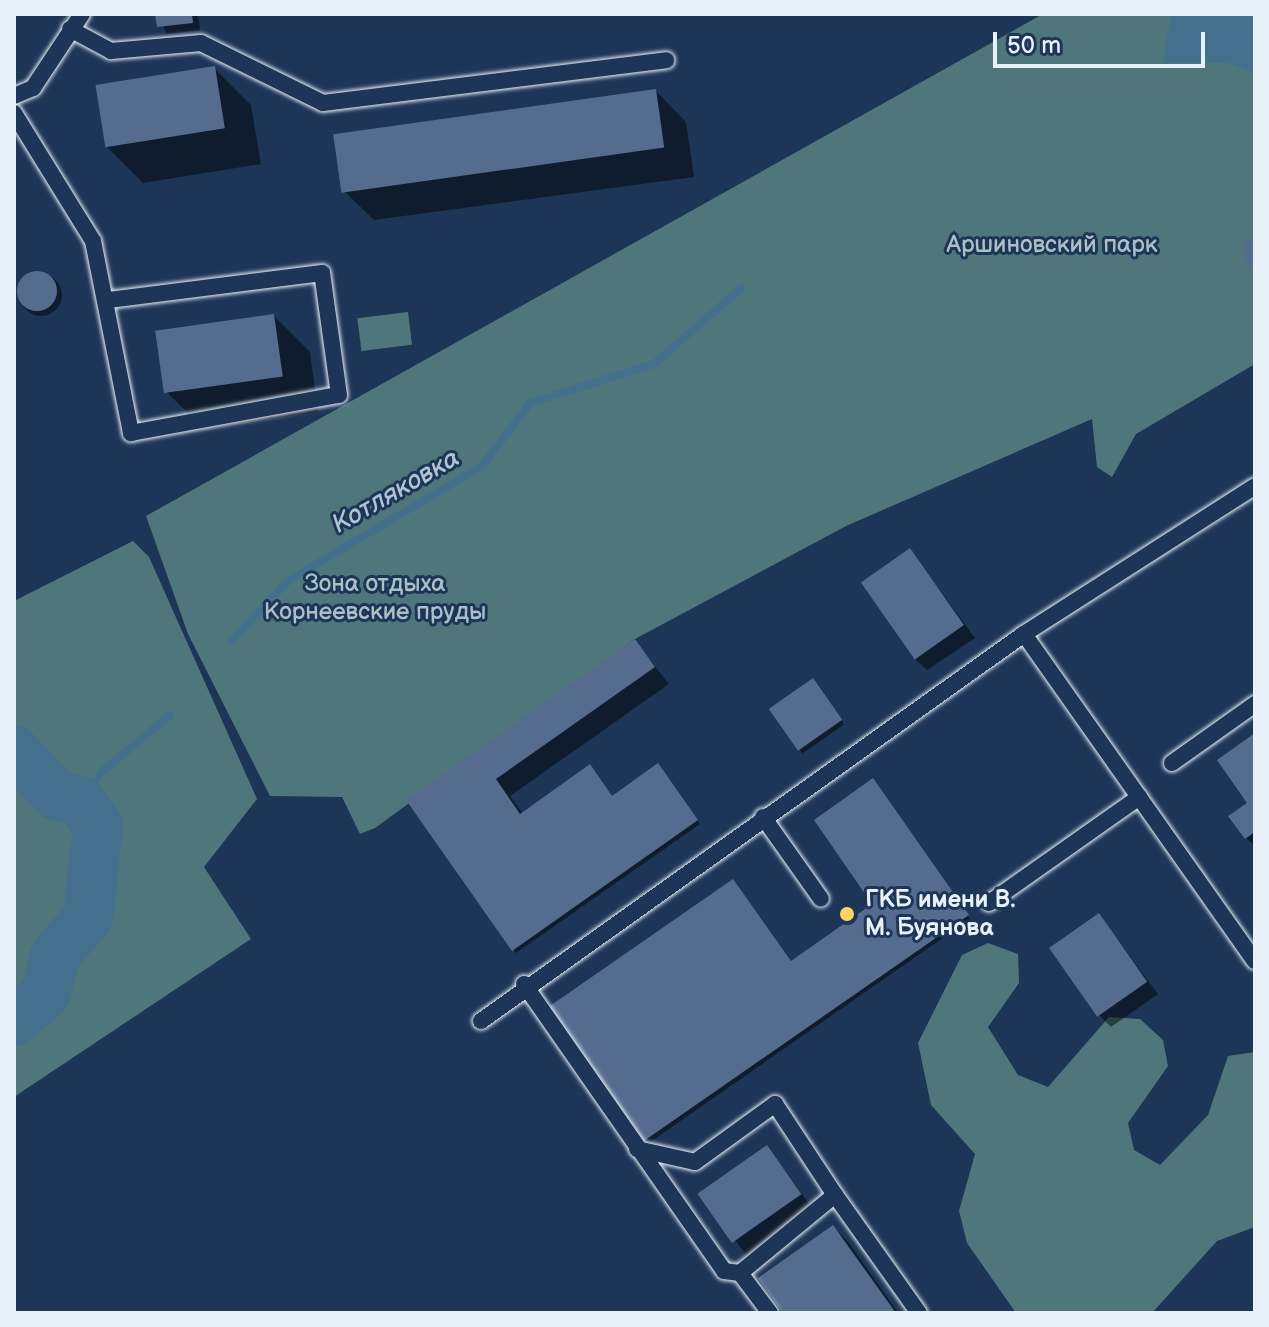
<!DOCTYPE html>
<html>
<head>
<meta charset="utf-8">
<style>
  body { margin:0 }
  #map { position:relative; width:1269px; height:1327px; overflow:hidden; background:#1d3557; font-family:"Balsamiq Sans",sans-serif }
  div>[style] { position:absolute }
  .green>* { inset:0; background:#4f777b; transform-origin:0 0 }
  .water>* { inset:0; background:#45708d }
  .shadow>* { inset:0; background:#0007; transform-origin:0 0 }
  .round { border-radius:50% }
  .stream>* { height:8px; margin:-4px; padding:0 4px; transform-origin:4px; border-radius:4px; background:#45708d }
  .river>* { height:50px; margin:-25px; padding:0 25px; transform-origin:25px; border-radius:25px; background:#45708d }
  .building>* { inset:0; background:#566c8f; transform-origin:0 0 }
  .roads { filter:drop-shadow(0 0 2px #e8f1f8) drop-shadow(0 0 2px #e8f1f8) }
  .lane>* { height:16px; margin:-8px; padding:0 8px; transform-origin:8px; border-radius:8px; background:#1d3557 }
  .dots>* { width:22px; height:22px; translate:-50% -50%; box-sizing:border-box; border:4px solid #1d3557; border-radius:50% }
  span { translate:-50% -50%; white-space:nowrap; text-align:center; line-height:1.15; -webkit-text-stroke:6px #1d3557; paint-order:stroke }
  .park-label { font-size:24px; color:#abc0c6 }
  .poi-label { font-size:24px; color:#e8f1f8; font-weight:700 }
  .left { translate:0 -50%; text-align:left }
  .water-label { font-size:26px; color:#afc4d3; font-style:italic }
  .frame { position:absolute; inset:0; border:16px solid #e8f1f8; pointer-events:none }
  .scale { position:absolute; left:993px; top:32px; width:212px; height:36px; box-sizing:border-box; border:4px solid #e8f1f8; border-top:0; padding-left:10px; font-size:24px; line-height:28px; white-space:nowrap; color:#e8f1f8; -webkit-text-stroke:6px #1d3557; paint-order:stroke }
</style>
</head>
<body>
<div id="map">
  <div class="green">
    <i style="clip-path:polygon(1043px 14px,1255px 14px,1255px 364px,1136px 434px,1112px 477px,1097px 467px,1092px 419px,846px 526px,635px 639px,375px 828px,360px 834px,342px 797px,270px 796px,188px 634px,146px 516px)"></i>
    <i style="left:408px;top:312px;width:33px;height:51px;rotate:83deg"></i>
    <i style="clip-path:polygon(133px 541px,149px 557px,257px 799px,204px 867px,251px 939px,14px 1097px,14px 601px)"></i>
    <i style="clip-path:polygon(988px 943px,1018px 954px,1019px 983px,988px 1027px,1018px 1075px,1048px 1087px,1109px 1017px,1140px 1019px,1163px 1040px,1168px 1066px,1128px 1123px,1134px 1150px,1160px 1165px,1208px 1115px,1228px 1056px,1255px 1052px,1255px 1227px,1217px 1241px,1152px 1313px,1016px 1313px,967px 1243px,959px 1211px,975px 1154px,931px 1105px,918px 1043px,962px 955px)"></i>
  </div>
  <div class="water">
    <i style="clip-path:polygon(1171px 14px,1255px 14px,1255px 73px,1228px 63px,1163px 63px)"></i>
  </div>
  <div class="shadow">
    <i style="clip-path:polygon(157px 14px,198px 14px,200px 30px,167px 34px)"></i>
    <i style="clip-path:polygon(214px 68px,251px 105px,261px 164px,143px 183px,106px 146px)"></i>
    <i style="clip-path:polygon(656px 91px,686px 122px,694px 177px,374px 220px,343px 190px)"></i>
    <i class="round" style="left:20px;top:274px;width:42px;height:42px"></i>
    <i style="clip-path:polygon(274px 316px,310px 352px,318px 412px,202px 428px,166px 391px)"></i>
    <i style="clip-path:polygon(910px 550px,975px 638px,927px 670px,915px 659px)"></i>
    <i style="clip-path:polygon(635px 641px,669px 684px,510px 796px,523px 814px,612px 798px,661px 769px,700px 824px,516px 953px,408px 800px)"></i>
    <i style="left:816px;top:684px;width:49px;height:51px;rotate:55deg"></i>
    <i style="clip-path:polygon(1255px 736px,1255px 846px,1246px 838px)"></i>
    <i style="clip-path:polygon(876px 784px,970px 919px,646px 1145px,550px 1009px,791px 963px,875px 905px)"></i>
    <i style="clip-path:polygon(1099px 915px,1158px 994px,1111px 1027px,1099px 1015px)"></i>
    <i style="left:767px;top:1148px;width:74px;height:81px;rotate:53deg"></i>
    <i style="clip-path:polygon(833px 1227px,849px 1243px,898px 1313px,786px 1313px)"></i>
  </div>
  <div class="stream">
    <i style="left:231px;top:641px;width:83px;rotate:-46.5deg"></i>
    <i style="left:288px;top:581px;width:226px;rotate:-30.7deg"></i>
    <i style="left:482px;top:466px;width:79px;rotate:-52.7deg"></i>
    <i style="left:530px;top:403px;width:130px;rotate:-17.5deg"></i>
    <i style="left:654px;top:364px;width:116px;rotate:-41.1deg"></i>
    <i style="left:80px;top:801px;width:38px;rotate:-53deg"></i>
    <i style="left:103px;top:771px;width:87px;rotate:-39.9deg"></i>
  </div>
  <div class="river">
    <i style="left:14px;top:750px;width:63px;rotate:46.9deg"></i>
    <i style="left:57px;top:796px;width:24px;rotate:12deg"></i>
    <i style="left:80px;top:801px;width:31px;rotate:54deg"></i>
    <i style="left:98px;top:826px;width:92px;rotate:96.3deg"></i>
    <i style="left:88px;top:917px;width:51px;rotate:130.2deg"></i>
    <i style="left:55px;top:956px;width:40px;rotate:104.4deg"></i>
    <i style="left:45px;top:995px;width:40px;rotate:140deg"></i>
  </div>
  <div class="building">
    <i style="clip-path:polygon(155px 14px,192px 14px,193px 23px,157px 27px)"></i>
    <i style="left:215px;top:66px;width:63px;height:121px;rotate:81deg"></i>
    <i style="left:656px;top:89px;width:59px;height:326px;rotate:82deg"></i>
    <i style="clip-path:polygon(1255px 235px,1255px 269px,1248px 268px,1242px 245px)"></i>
    <i class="round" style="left:17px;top:271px;width:40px;height:40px"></i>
    <i style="left:274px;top:314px;width:63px;height:120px;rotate:82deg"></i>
    <i style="left:910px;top:548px;width:94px;height:60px;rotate:55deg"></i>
    <i style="clip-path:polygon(635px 639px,655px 667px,496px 779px,520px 814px,590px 764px,612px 796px,658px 763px,698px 820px,512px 951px,406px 800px)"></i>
    <i style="left:813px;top:678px;width:51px;height:54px;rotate:55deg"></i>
    <i style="clip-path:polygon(1255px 733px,1255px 832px,1245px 839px,1228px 816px,1247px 803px,1217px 760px)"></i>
    <i style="clip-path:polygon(873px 778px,969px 915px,641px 1143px,547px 1008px,733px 879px,791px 961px,872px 904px,814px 820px)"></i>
    <i style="left:1099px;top:913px;width:84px;height:61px;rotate:55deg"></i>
    <i style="left:767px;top:1145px;width:60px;height:85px;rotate:55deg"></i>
    <i style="clip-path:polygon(833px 1225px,896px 1313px,783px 1313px,758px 1278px)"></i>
  </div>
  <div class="roads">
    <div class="lane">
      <i style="left:70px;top:29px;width:47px;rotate:28.2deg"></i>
      <i style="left:111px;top:51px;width:90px;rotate:-5.1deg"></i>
      <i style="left:201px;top:43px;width:136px;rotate:26.2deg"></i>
      <i style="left:323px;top:103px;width:346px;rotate:-7.1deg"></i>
      <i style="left:14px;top:96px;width:21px;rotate:-23deg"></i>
      <i style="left:33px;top:88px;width:89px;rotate:-56.5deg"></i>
      <i style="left:14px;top:113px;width:150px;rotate:58.3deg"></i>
      <i style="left:93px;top:241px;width:196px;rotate:78.8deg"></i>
      <i style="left:131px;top:433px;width:211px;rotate:-10.4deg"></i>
      <i style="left:339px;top:395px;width:123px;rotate:-97.9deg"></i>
      <i style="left:322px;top:273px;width:217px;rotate:172.8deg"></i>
      <i style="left:1024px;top:634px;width:400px;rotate:54.8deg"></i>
      <i style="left:1172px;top:763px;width:102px;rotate:-35.4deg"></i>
      <i style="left:763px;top:817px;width:100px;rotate:54.7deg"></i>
      <i style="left:989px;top:903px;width:184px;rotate:-35.2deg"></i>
      <i style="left:524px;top:984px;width:350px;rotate:55.1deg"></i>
      <i style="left:724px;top:1271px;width:16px;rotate:7deg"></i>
      <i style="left:740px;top:1273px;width:50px;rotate:53.1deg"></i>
      <i style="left:481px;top:1021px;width:667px;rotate:-35.48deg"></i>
      <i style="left:1024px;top:634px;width:274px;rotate:-32.6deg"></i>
      <i style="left:637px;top:1149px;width:59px;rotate:12.6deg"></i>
      <i style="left:695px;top:1162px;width:99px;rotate:-35.9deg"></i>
      <i style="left:775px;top:1104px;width:109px;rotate:56.6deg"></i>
      <i style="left:740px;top:1273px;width:123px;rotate:-39.4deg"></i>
      <i style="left:835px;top:1195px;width:145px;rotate:54.6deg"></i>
    </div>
  </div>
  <div class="dots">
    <i style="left:847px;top:914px;background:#ffd166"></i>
  </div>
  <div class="park-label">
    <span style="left:1052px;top:245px">Аршиновский парк</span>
    <span style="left:375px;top:598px">Зона отдыха<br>Корнеевские пруды</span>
  </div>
  <div class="poi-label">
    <span class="left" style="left:865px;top:914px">ГКБ имени В.<br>М. Буянова</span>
  </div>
  <div class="water-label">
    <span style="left:396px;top:492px;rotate:-30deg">Котляковка</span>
  </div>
  <div class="frame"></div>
  <div class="scale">50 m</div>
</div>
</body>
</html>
